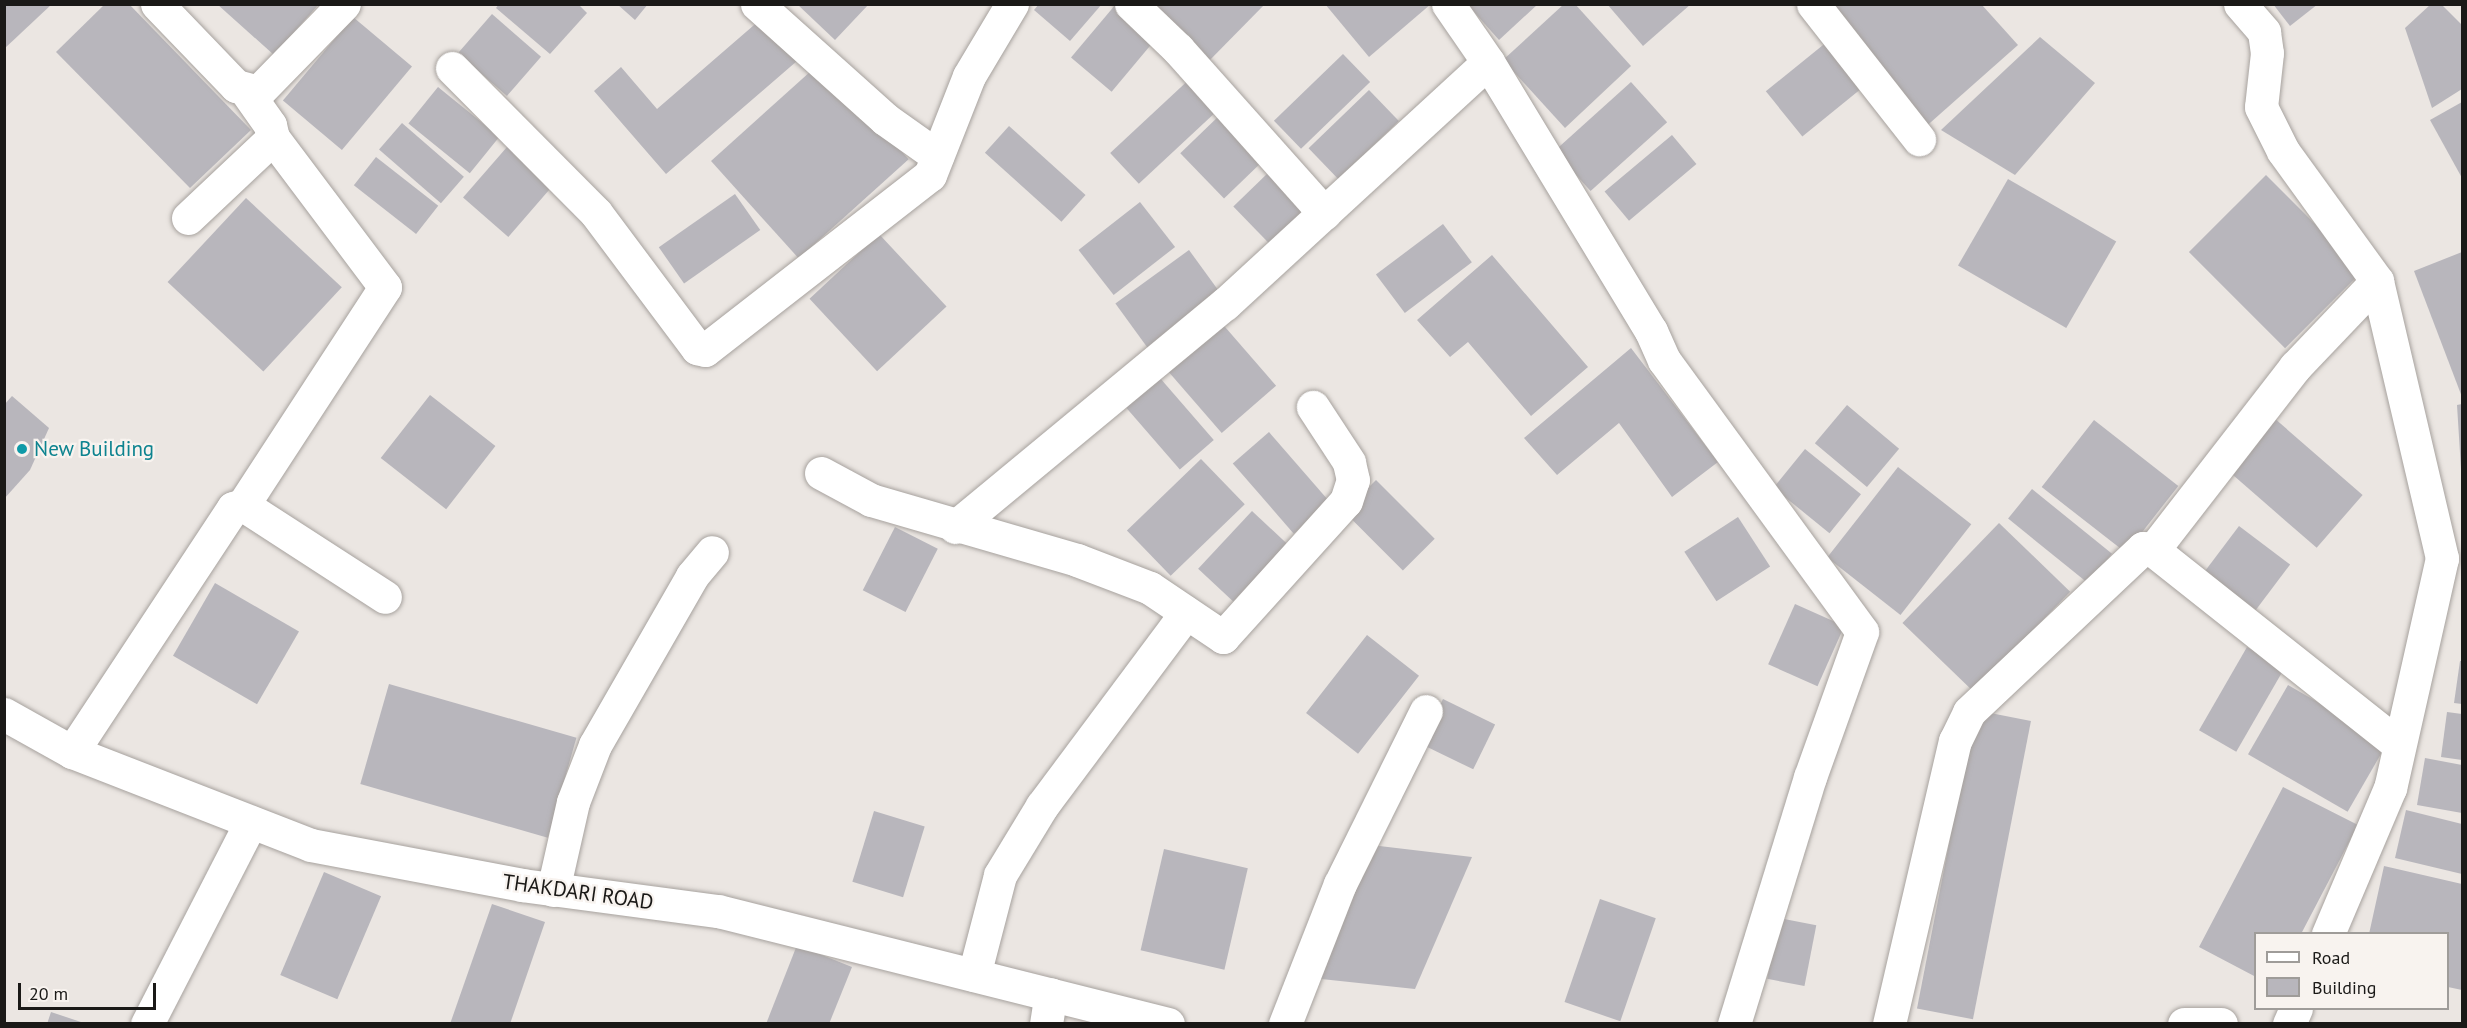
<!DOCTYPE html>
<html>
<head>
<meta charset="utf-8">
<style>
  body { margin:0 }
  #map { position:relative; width:2467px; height:1028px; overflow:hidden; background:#ebe6e2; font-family:"PT Sans",sans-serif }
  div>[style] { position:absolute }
  .building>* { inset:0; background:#b8b6bc; transform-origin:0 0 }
  .roads { filter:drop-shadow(0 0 2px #a7a29e) drop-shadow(0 0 2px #a7a29e) }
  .minor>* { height:33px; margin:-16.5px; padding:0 16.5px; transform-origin:16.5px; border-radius:16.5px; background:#fff }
  .dots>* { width:16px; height:16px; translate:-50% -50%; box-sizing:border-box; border:3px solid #f8f3ef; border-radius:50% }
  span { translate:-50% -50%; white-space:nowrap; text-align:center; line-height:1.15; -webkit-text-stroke:4.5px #f8f3ef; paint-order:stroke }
  .culture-label { font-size:21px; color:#0d838f }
  .left { translate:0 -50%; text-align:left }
  .street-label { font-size:21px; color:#1a1917 }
  .frame { position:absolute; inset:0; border:6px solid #1a1917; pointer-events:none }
  .legend { position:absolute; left:2254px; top:932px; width:195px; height:78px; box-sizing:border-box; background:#f8f3ef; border:2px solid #9f9c99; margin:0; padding:8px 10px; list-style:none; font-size:18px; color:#1a1917 }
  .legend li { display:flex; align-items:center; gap:12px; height:30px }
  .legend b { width:30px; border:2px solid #9f9c99 }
  .scale { position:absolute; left:18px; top:983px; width:138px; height:27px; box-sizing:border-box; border:3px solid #1a1917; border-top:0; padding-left:8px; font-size:18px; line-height:21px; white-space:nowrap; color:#1a1917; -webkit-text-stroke:4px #f8f3ef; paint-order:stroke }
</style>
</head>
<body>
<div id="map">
  <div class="building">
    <i style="clip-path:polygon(4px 4px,52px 4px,4px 49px)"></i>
    <i style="clip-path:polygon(105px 4px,129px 4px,251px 130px,190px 188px,56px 52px)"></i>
    <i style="clip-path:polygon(217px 4px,319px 4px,274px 55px)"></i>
    <i style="clip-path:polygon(499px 4px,578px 4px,587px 13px,550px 54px,496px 8px)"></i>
    <i style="clip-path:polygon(617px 4px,648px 4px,635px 20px)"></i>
    <i style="clip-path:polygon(797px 4px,869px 4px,835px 40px)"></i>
    <i style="clip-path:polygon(1039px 4px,1102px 4px,1070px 41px,1034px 10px)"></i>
    <i style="left:1116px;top:4px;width:53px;height:70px;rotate:40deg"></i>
    <i style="clip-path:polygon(1144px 4px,1265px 4px,1205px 65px)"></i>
    <i style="clip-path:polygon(1325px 4px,1431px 4px,1369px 57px)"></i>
    <i style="clip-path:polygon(1467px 4px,1538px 4px,1499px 40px)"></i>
    <i style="clip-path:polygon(1564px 4px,1575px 4px,1631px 66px,1565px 128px,1503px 60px)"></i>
    <i style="clip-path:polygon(1607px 4px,1691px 4px,1643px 46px)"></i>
    <i style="clip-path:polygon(2273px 4px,2318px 4px,2290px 26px)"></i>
    <i style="clip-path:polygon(2431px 4px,2441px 4px,2462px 25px,2462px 89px,2432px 108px,2405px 28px)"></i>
    <i style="clip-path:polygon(1820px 5px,1982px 5px,2018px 45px,1922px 130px)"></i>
    <i style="left:492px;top:14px;width:65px;height:52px;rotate:41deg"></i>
    <i style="left:353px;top:17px;width:77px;height:109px;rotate:40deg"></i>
    <i style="clip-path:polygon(761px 19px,797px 61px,666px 174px,594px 91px,621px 67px,657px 109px)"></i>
    <i style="clip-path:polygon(2040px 37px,2095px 83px,2015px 175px,1941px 130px)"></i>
    <i style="left:1828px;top:41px;width:58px;height:80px;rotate:51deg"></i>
    <i style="left:1343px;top:54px;width:39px;height:96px;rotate:46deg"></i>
    <i style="left:821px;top:62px;width:131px;height:148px;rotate:48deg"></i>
    <i style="left:1195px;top:74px;width:42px;height:116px;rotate:47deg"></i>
    <i style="left:1631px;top:82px;width:54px;height:103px;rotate:48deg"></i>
    <i style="left:438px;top:87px;width:79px;height:47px;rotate:39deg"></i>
    <i style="left:1369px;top:90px;width:43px;height:84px;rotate:46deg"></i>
    <i style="clip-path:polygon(2462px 102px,2462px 178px,2430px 120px)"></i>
    <i style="left:1222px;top:113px;width:63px;height:58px;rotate:46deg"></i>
    <i style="left:402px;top:123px;width:82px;height:35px;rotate:41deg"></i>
    <i style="left:1009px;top:126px;width:103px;height:36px;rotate:42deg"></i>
    <i style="left:1672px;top:135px;width:38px;height:88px;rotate:50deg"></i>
    <i style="left:507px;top:147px;width:60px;height:67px;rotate:41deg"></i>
    <i style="left:376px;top:157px;width:79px;height:36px;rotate:38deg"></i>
    <i style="left:1270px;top:171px;width:52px;height:51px;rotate:46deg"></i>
    <i style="left:2266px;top:175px;width:136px;height:109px;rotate:45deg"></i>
    <i style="left:2008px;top:179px;width:125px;height:100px;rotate:30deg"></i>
    <i style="left:735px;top:194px;width:44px;height:93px;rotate:55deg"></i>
    <i style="left:246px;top:198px;width:131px;height:115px;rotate:43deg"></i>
    <i style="left:1140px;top:202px;width:57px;height:78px;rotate:52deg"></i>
    <i style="left:1443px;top:224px;width:48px;height:84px;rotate:53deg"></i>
    <i style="left:879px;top:234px;width:99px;height:95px;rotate:47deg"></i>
    <i style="left:1189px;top:250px;width:56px;height:91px;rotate:54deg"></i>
    <i style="clip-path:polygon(2462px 252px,2462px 397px,2414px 271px)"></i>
    <i style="clip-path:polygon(1492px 255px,1588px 367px,1531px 416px,1468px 342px,1450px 357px,1417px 320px)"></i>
    <i style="left:1219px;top:320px;width:87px;height:72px;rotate:49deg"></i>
    <i style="clip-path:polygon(1631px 348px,1718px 462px,1672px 497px,1619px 423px,1557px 475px,1524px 438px)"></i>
    <i style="left:1160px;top:378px;width:82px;height:45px;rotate:49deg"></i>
    <i style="left:430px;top:395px;width:83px;height:80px;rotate:38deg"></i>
    <i style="clip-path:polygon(12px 396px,49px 428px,30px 470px,4px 499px,4px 405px)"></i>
    <i style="clip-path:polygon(2462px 404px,2462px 469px,2461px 469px,2457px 405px)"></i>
    <i style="left:1847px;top:405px;width:68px;height:50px;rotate:40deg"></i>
    <i style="left:2266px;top:411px;width:128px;height:70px;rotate:41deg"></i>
    <i style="left:2094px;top:420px;width:107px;height:85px;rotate:38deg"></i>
    <i style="left:1269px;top:432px;width:93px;height:48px;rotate:49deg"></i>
    <i style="left:1805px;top:449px;width:72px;height:50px;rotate:39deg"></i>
    <i style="left:1201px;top:459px;width:63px;height:103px;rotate:46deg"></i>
    <i style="left:1898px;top:467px;width:93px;height:115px;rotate:38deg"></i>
    <i style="left:1376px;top:480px;width:83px;height:45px;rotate:45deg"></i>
    <i style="left:2032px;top:489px;width:103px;height:38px;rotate:39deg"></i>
    <i style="left:1252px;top:511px;width:48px;height:79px;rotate:43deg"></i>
    <i style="left:1738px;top:517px;width:59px;height:64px;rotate:57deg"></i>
    <i style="left:1999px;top:523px;width:99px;height:139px;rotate:44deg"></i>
    <i style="left:2239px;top:526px;width:64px;height:57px;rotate:37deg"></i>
    <i style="left:895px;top:527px;width:48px;height:71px;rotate:27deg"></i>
    <i style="left:215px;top:583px;width:97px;height:84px;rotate:30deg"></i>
    <i style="left:1795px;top:604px;width:54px;height:66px;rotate:24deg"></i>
    <i style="left:1367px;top:635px;width:66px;height:99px;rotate:38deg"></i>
    <i style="left:2247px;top:647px;width:43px;height:96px;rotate:30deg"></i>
    <i style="clip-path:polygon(2460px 661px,2462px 661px,2462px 704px,2454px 703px)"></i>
    <i style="left:389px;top:684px;width:195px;height:104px;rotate:16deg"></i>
    <i style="left:2288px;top:685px;width:115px;height:80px;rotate:30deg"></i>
    <i style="left:1443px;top:699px;width:58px;height:50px;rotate:26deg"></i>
    <i style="left:1975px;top:710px;width:57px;height:304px;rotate:11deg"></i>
    <i style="clip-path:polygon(2447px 712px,2462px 714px,2462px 760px,2441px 757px)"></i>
    <i style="clip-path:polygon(2425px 758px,2462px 765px,2462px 813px,2417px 805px)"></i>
    <i style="clip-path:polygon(2283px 787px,2358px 825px,2301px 934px,2256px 934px,2256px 977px,2199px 947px)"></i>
    <i style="clip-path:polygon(2406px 810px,2462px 824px,2462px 874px,2395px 858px)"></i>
    <i style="left:874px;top:811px;width:53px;height:74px;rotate:17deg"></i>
    <i style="clip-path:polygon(1371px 845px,1472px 857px,1415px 989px,1312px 978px)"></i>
    <i style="left:1164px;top:849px;width:86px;height:104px;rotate:13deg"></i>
    <i style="clip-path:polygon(2384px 866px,2462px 884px,2462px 990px,2448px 987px,2448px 934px,2369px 934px)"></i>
    <i style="left:324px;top:872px;width:62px;height:112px;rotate:23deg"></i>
    <i style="left:1600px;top:899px;width:59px;height:109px;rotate:19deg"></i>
    <i style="clip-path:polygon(492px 904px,545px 922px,510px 1024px,450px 1024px)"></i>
    <i style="left:1779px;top:918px;width:38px;height:62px;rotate:11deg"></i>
    <i style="clip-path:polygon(797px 945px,852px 967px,829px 1024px,766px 1024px)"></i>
    <i style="clip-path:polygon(51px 1012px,84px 1023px,84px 1024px,47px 1024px)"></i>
  </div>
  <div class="roads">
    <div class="minor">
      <i style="left:157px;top:4px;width:114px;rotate:46.1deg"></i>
      <i style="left:236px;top:86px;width:23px;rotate:15deg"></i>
      <i style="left:258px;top:92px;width:123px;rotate:-45.7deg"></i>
      <i style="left:757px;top:4px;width:172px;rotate:41.9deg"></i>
      <i style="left:885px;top:119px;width:64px;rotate:35.4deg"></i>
      <i style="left:1131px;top:4px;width:65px;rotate:43.8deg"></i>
      <i style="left:1178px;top:49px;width:220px;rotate:48.3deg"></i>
      <i style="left:1448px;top:4px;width:70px;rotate:55.4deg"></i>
      <i style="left:1488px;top:62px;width:315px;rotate:58.8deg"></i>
      <i style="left:1651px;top:331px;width:32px;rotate:66deg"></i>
      <i style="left:1664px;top:360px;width:336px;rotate:53.9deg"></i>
      <i style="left:1862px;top:632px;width:154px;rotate:109.7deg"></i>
      <i style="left:1810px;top:777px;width:258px;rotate:107.1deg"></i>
      <i style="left:1813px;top:4px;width:172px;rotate:51.9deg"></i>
      <i style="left:2240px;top:4px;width:37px;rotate:49deg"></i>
      <i style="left:2264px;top:32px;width:21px;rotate:82deg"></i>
      <i style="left:2267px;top:53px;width:54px;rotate:96.3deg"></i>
      <i style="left:2261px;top:107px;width:49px;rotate:63.4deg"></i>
      <i style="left:2283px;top:151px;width:160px;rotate:54.1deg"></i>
      <i style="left:2377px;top:281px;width:285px;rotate:76.8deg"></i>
      <i style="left:2442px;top:558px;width:236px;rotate:102.7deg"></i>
      <i style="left:2390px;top:788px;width:159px;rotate:113deg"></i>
      <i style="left:452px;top:68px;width:204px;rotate:45.2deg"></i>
      <i style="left:596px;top:213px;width:169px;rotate:53.2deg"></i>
      <i style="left:697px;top:348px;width:8px;rotate:14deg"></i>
      <i style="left:705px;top:350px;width:285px;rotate:-37.9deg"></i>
      <i style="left:930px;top:175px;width:106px;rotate:-68.5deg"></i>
      <i style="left:969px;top:76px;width:84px;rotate:-59.2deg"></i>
      <i style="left:188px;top:218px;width:117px;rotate:-43.3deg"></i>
      <i style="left:273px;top:138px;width:13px;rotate:-103deg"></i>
      <i style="left:270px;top:125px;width:42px;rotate:-125.2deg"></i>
      <i style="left:821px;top:473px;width:57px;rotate:28.4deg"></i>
      <i style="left:871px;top:500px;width:215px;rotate:16.2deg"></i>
      <i style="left:1077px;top:560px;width:78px;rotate:21deg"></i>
      <i style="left:1150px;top:588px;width:88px;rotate:33.9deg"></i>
      <i style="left:1223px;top:637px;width:183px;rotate:-47.9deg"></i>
      <i style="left:1346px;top:501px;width:22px;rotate:-72deg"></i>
      <i style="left:1353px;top:480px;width:18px;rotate:-103deg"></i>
      <i style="left:1349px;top:462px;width:66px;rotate:-123.2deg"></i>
      <i style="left:243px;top:505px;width:260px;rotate:-56.9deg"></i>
      <i style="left:385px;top:287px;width:186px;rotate:-126.9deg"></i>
      <i style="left:955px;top:527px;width:350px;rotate:-39.6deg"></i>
      <i style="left:1225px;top:304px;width:357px;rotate:-42.6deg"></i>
      <i style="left:2153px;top:550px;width:232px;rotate:-52.2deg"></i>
      <i style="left:2295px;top:367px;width:119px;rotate:-46.4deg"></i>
      <i style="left:4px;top:714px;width:78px;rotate:29.2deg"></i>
      <i style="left:72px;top:752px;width:256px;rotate:21.3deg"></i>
      <i style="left:311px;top:845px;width:215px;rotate:10.7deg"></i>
      <i style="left:522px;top:885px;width:198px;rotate:7.6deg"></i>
      <i style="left:718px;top:911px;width:464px;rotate:14.1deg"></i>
      <i style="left:72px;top:752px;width:292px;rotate:-56.6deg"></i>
      <i style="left:233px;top:508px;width:10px;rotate:-17deg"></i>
      <i style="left:243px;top:505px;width:169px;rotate:32.9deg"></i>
      <i style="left:553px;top:890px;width:90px;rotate:-77.2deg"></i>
      <i style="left:573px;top:802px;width:61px;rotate:-68.9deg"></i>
      <i style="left:595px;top:745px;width:195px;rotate:-60.1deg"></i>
      <i style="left:692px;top:576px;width:31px;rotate:-50deg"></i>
      <i style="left:974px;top:975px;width:103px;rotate:-75.4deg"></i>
      <i style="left:1000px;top:875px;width:81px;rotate:-58.7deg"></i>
      <i style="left:1042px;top:806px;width:241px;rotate:-53.3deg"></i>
      <i style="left:147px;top:1024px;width:227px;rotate:-62.8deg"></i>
      <i style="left:1046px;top:1024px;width:30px;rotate:-81deg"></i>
      <i style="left:1285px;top:1024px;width:150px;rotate:-68.6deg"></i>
      <i style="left:1340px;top:884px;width:193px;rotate:-63.6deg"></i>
      <i style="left:1889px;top:1024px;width:291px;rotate:-76.9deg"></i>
      <i style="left:1955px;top:741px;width:32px;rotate:-64deg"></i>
      <i style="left:1969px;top:712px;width:239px;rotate:-43.3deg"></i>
      <i style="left:2143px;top:548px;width:10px;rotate:11deg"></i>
      <i style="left:2153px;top:550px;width:314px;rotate:38.4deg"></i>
      <i style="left:2184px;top:1024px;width:37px"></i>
      <i style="left:2289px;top:1024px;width:17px;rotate:-66deg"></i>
    </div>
  </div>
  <div class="dots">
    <i style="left:22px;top:449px;background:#0f9aa8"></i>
  </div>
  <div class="culture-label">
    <span class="left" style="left:34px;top:449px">New Building</span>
  </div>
  <div class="street-label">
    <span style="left:578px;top:892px;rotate:8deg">THAKDARI ROAD</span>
  </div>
  <div class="frame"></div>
  <ul class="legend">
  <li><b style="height:8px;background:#fff"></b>Road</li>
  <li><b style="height:16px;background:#b8b6bc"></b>Building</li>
  </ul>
  <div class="scale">20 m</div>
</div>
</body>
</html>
